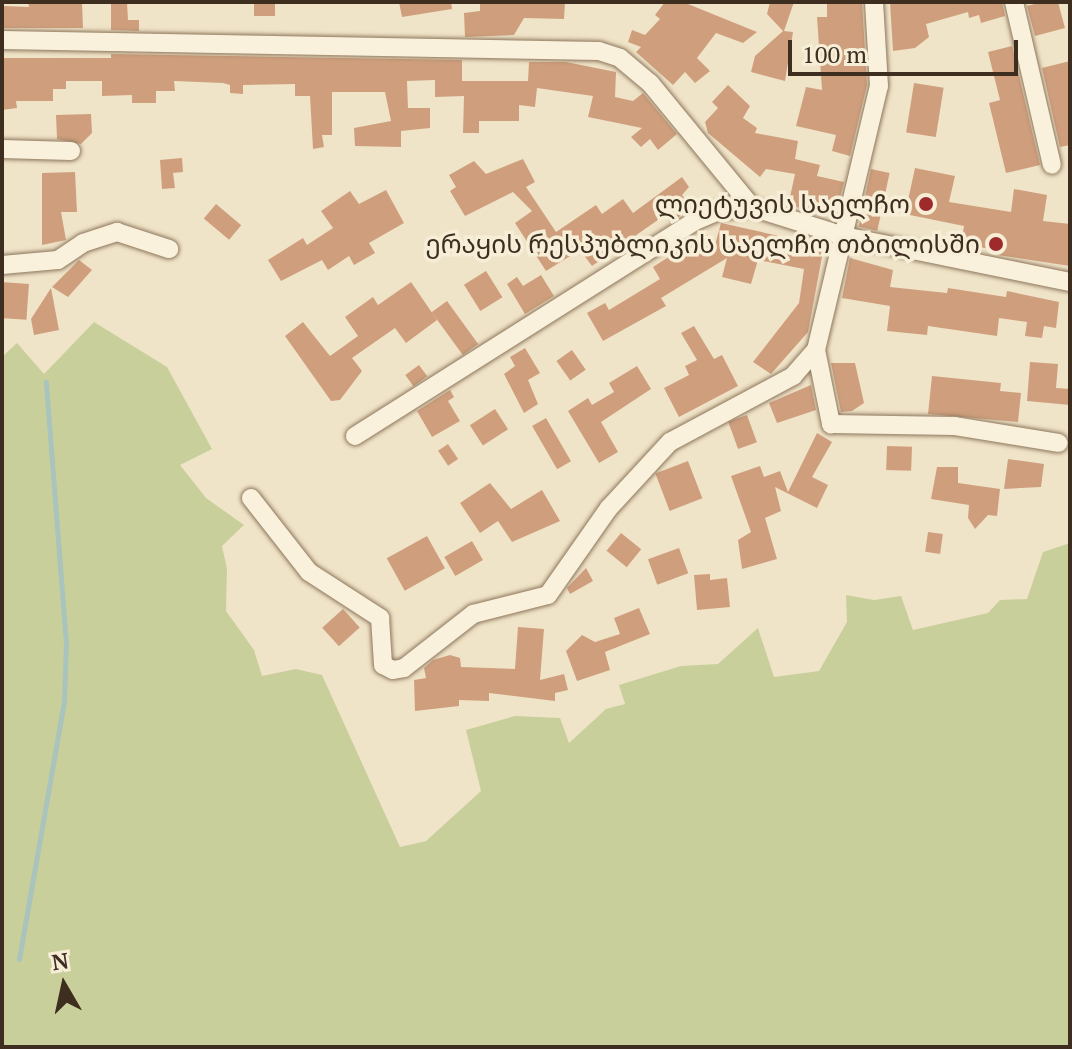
<!DOCTYPE html>
<html>
<head>
<meta charset="utf-8">
<style>
  body { margin:0 }
  #map { position:relative; width:1072px; height:1049px; overflow:hidden; background:#f0e4c8; font-family:"PT Serif","Noto Sans Georgian",serif }
  div>[style] { position:absolute }
  .green>* { inset:0; background:#c9cf9b }
  .stream>* { height:5px; margin:-2.5px; padding:0 2.5px; transform-origin:2.5px; border-radius:2.5px; background:#a9c4bc }
  .building>* { inset:0; background:#cf9f7d; transform-origin:0 0 }
  .roads { filter:drop-shadow(0 0 2px #8d765c) drop-shadow(0 0 2px #8d765c) }
  .minor>* { height:18px; margin:-9px; padding:0 9px; transform-origin:9px; border-radius:9px; background:#faf1dc }
  .dots>* { width:22px; height:22px; translate:-50% -50%; box-sizing:border-box; border:4px solid #f7eed8; border-radius:50% }
  span { translate:-50% -50%; white-space:nowrap; text-align:center; line-height:1.15; -webkit-text-stroke:7px #f7eed8; paint-order:stroke }
  .poi-label { font-size:26px; color:#3d2e20 }
  .right { translate:-100% -50%; text-align:right }
  .frame { position:absolute; inset:0; border:4px solid #3d2e20; pointer-events:none }
  .north { position:absolute; left:24px; top:945px; width:80px; height:80px; -webkit-text-stroke:6px #f7eed8; paint-order:stroke; rotate:351deg; font-size:22px; font-weight:700; line-height:32px; text-align:center; color:#3d2e20 }
  .north::after { content:''; display:block; margin:auto; width:28px; height:36px; background:#3d2e20; clip-path:polygon(50% 0,100% 100%,50% 72%,0 100%) }
  .scale { position:absolute; left:788px; top:40px; width:230px; height:36px; box-sizing:border-box; border:4px solid #3d2e20; border-top:0; padding-left:10px; font-size:24px; line-height:28px; white-space:nowrap; color:#3d2e20; -webkit-text-stroke:6px #f7eed8; paint-order:stroke }
</style>
</head>
<body>
<div id="map">
  <div class="green">
    <i style="clip-path:polygon(94px 322px,167px 367px,212px 449px,180px 465px,206px 498px,244px 525px,222px 546px,227px 569px,226px 611px,254px 650px,262px 676px,296px 669px,322px 675px,400px 847px,426px 841px,481px 791px,466px 730px,515px 716px,560px 718px,569px 743px,606px 709px,625px 704px,619px 685px,681px 666px,718px 664px,758px 628px,774px 677px,819px 671px,847px 622px,846px 595px,874px 600px,901px 596px,913px 630px,988px 613px,1000px 600px,1027px 599px,1043px 552px,1070px 543px,1070px 1047px,2px 1047px,2px 357px,17px 343px,44px 374px)"></i>
  </div>
  <div class="stream">
    <i style="left:19px;top:959px;width:263px;rotate:-80.1deg"></i>
    <i style="left:64px;top:700px;width:56px;rotate:-88deg"></i>
    <i style="left:66px;top:644px;width:263px;rotate:-94.4deg"></i>
  </div>
  <div class="building">
    <i style="clip-path:polygon(28px 2px,82px 2px,83px 28px,4px 28px,4px 6px,29px 7px)"></i>
    <i style="clip-path:polygon(111px 2px,127px 2px,128px 20px,139px 20px,139px 31px,111px 30px)"></i>
    <i style="left:254px;top:2px;width:21px;height:14px"></i>
    <i style="clip-path:polygon(399px 2px,451px 2px,452px 9px,402px 17px)"></i>
    <i style="clip-path:polygon(480px 2px,565px 2px,564px 19px,524px 18px,514px 35px,465px 37px,464px 13px,480px 11px)"></i>
    <i style="clip-path:polygon(665px 2px,683px 2px,757px 32px,743px 43px,716px 33px,697px 58px,710px 71px,695px 83px,685px 72px,673px 85px,636px 52px,641px 47px,628px 42px,632px 30px,645px 35px,660px 19px,655px 15px)"></i>
    <i style="clip-path:polygon(770px 2px,794px 2px,784px 31px,793px 32px,785px 81px,751px 72px,755px 56px,783px 31px,767px 14px)"></i>
    <i style="clip-path:polygon(827px 2px,862px 2px,867px 85px,850px 156px,832px 151px,836px 135px,796px 126px,806px 87px,822px 90px,817px 17px,827px 17px)"></i>
    <i style="clip-path:polygon(890px 2px,1002px 2px,1005px 16px,981px 23px,979px 15px,969px 18px,968px 12px,926px 24px,929px 37px,915px 48px,893px 51px)"></i>
    <i style="clip-path:polygon(1042px 2px,1058px 2px,1065px 28px,1035px 36px,1027px 6px)"></i>
    <i style="clip-path:polygon(1012px 46px,1040px 165px,1006px 173px,989px 103px,1000px 100px,988px 52px)"></i>
    <i style="clip-path:polygon(111px 54px,462px 60px,462px 81px,528px 81px,529px 62px,566px 62px,616px 72px,615px 97px,633px 101px,643px 93px,677px 134px,658px 150px,650px 139px,641px 147px,631px 137px,642px 128px,588px 117px,593px 96px,537px 88px,535px 107px,519px 105px,519px 121px,479px 121px,479px 133px,463px 133px,464px 96px,435px 97px,435px 80px,407px 81px,408px 108px,430px 108px,430px 128px,401px 131px,401px 147px,355px 146px,354px 128px,391px 121px,385px 92px,332px 92px,332px 135px,322px 135px,324px 147px,313px 149px,310px 96px,295px 96px,295px 84px,243px 85px,243px 94px,230px 93px,230px 85px,223px 83px,174px 81px,175px 91px,156px 91px,156px 103px,132px 103px,132px 95px,102px 96px,102px 81px,66px 81px,66px 89px,53px 89px,53px 101px,16px 101px,17px 108px,2px 110px,2px 58px,111px 58px)"></i>
    <i style="clip-path:polygon(1070px 61px,1070px 145px,1060px 147px,1042px 68px)"></i>
    <i style="left:914px;top:83px;width:30px;height:50px;rotate:9deg"></i>
    <i style="clip-path:polygon(728px 85px,750px 106px,743px 118px,757px 128px,755px 133px,798px 141px,795px 159px,820px 165px,817px 176px,844px 182px,836px 213px,788px 206px,795px 174px,766px 169px,760px 177px,708px 133px,705px 122px,718px 108px,712px 102px)"></i>
    <i style="clip-path:polygon(91px 114px,92px 133px,81px 144px,57px 139px,56px 115px)"></i>
    <i style="clip-path:polygon(182px 158px,183px 172px,173px 173px,175px 188px,162px 189px,160px 160px)"></i>
    <i style="clip-path:polygon(523px 159px,535px 182px,526px 187px,556px 232px,596px 205px,602px 214px,623px 199px,633px 213px,682px 177px,689px 187px,682px 195px,692px 209px,670px 222px,665px 215px,592px 266px,580px 250px,546px 271px,515px 223px,532px 211px,513px 192px,465px 216px,450px 191px,456px 187px,449px 175px,474px 161px,486px 174px)"></i>
    <i style="clip-path:polygon(915px 168px,955px 176px,949px 202px,1011px 212px,1014px 189px,1047px 195px,1043px 221px,1070px 224px,1070px 266px,991px 254px,991px 249px,961px 244px,964px 226px,905px 214px)"></i>
    <i style="left:871px;top:169px;width:19px;height:59px;rotate:12deg"></i>
    <i style="clip-path:polygon(75px 172px,77px 212px,61px 212px,66px 240px,42px 245px,42px 173px)"></i>
    <i style="clip-path:polygon(386px 190px,404px 223px,369px 243px,375px 253px,354px 265px,349px 256px,328px 270px,322px 260px,281px 281px,268px 260px,303px 238px,307px 245px,333px 228px,321px 211px,350px 191px,359px 204px)"></i>
    <i style="left:216px;top:204px;width:33px;height:19px;rotate:40deg"></i>
    <i style="clip-path:polygon(721px 223px,824px 246px,808px 332px,771px 374px,753px 362px,799px 303px,804px 269px,758px 260px,751px 284px,722px 277px,727px 258px,661px 298px,666px 306px,603px 341px,587px 313px,605px 303px,609px 310px,660px 279px,653px 267px,706px 233px,715px 245px)"></i>
    <i style="clip-path:polygon(850px 258px,893px 270px,890px 287px,947px 293px,948px 288px,1006px 297px,1007px 291px,1059px 302px,1056px 328px,1044px 326px,1042px 338px,1025px 336px,1027px 322px,999px 318px,997px 336px,928px 326px,927px 335px,887px 331px,890px 306px,842px 298px)"></i>
    <i style="clip-path:polygon(79px 260px,92px 270px,68px 297px,52px 287px)"></i>
    <i style="left:486px;top:271px;width:31px;height:26px;rotate:58deg"></i>
    <i style="clip-path:polygon(541px 275px,554px 296px,525px 314px,507px 284px,517px 277px,523px 286px)"></i>
    <i style="left:2px;top:282px;width:27px;height:36px;rotate:4deg"></i>
    <i style="clip-path:polygon(411px 282px,437px 320px,406px 343px,395px 328px,352px 358px,362px 371px,340px 400px,331px 401px,285px 336px,303px 322px,330px 356px,358px 336px,345px 317px,373px 297px,378px 305px)"></i>
    <i style="clip-path:polygon(51px 288px,59px 330px,34px 335px,31px 319px)"></i>
    <i style="left:447px;top:301px;width:53px;height:19px;rotate:54deg"></i>
    <i style="clip-path:polygon(694px 326px,714px 359px,722px 355px,738px 386px,679px 417px,664px 388px,689px 375px,685px 366px,697px 360px,681px 333px)"></i>
    <i style="clip-path:polygon(525px 348px,540px 373px,528px 380px,538px 404px,524px 413px,504px 374px,515px 366px,510px 357px)"></i>
    <i style="left:572px;top:350px;width:24px;height:19px;rotate:55deg"></i>
    <i style="clip-path:polygon(1030px 362px,1058px 364px,1056px 388px,1070px 389px,1070px 405px,1027px 401px)"></i>
    <i style="clip-path:polygon(831px 363px,855px 363px,864px 403px,852px 411px,841px 412px)"></i>
    <i style="left:419px;top:365px;width:14px;height:17px;rotate:54deg"></i>
    <i style="clip-path:polygon(637px 366px,651px 389px,601px 422px,618px 452px,599px 463px,568px 411px,588px 398px,592px 405px,614px 392px,609px 383px)"></i>
    <i style="clip-path:polygon(932px 376px,1001px 383px,1000px 391px,1021px 393px,1018px 422px,928px 414px)"></i>
    <i style="clip-path:polygon(811px 385px,816px 410px,777px 423px,769px 403px)"></i>
    <i style="clip-path:polygon(450px 390px,454px 397px,448px 401px,460px 421px,432px 437px,417px 411px)"></i>
    <i style="left:495px;top:409px;width:24px;height:30px;rotate:57deg"></i>
    <i style="left:747px;top:415px;width:29px;height:20px;rotate:70deg"></i>
    <i style="left:546px;top:418px;width:50px;height:16px;rotate:60deg"></i>
    <i style="clip-path:polygon(817px 433px,832px 442px,812px 477px,828px 485px,817px 508px,775px 487px,781px 511px,765px 518px,777px 559px,742px 569px,738px 540px,751px 532px,731px 476px,760px 466px,764px 477px,780px 471px,788px 492px)"></i>
    <i style="left:448px;top:444px;width:18px;height:12px;rotate:56deg"></i>
    <i style="left:887px;top:446px;width:25px;height:24px;rotate:2deg"></i>
    <i style="clip-path:polygon(1008px 459px,1044px 464px,1041px 487px,1004px 489px)"></i>
    <i style="left:688px;top:461px;width:40px;height:35px;rotate:69deg"></i>
    <i style="clip-path:polygon(937px 467px,958px 467px,958px 483px,1000px 489px,997px 516px,988px 515px,975px 529px,968px 518px,969px 505px,931px 499px)"></i>
    <i style="clip-path:polygon(490px 483px,511px 509px,542px 490px,560px 521px,512px 542px,498px 521px,480px 533px,460px 503px)"></i>
    <i style="left:928px;top:532px;width:15px;height:20px;rotate:8deg"></i>
    <i style="left:621px;top:533px;width:26px;height:23px;rotate:39deg"></i>
    <i style="left:427px;top:536px;width:37px;height:46px;rotate:61deg"></i>
    <i style="left:472px;top:541px;width:22px;height:32px;rotate:60deg"></i>
    <i style="left:679px;top:548px;width:27px;height:33px;rotate:70deg"></i>
    <i style="clip-path:polygon(586px 568px,593px 581px,570px 594px,567px 588px)"></i>
    <i style="clip-path:polygon(710px 574px,710px 580px,727px 578px,730px 607px,697px 610px,694px 575px)"></i>
    <i style="clip-path:polygon(639px 608px,650px 634px,605px 652px,610px 670px,577px 681px,566px 651px,582px 635px,595px 642px,620px 634px,614px 618px)"></i>
    <i style="left:343px;top:609px;width:25px;height:28px;rotate:48deg"></i>
    <i style="clip-path:polygon(518px 627px,544px 629px,540px 680px,564px 674px,568px 690px,555px 693px,555px 701px,489px 693px,489px 701px,459px 700px,459px 706px,415px 711px,414px 680px,426px 678px,424px 668px,433px 660px,450px 655px,460px 658px,461px 667px,515px 669px)"></i>
  </div>
  <div class="roads">
    <div class="minor">
      <i style="left:1014px;top:2px;width:167px;rotate:76.9deg"></i>
      <i style="left:2px;top:40px;width:597px;rotate:1.06deg"></i>
      <i style="left:599px;top:51px;width:22px;rotate:18deg"></i>
      <i style="left:620px;top:58px;width:39px;rotate:40deg"></i>
      <i style="left:650px;top:83px;width:161px;rotate:50.6deg"></i>
      <i style="left:752px;top:207px;width:96px;rotate:17.5deg"></i>
      <i style="left:844px;top:236px;width:231px;rotate:11.5deg"></i>
      <i style="left:2px;top:149px;width:69px;rotate:1.7deg"></i>
      <i style="left:2px;top:265px;width:56px;rotate:-5.1deg"></i>
      <i style="left:58px;top:260px;width:30px;rotate:-34deg"></i>
      <i style="left:83px;top:243px;width:36px;rotate:-18deg"></i>
      <i style="left:117px;top:232px;width:55px;rotate:18.1deg"></i>
      <i style="left:816px;top:350px;width:76px;rotate:78.5deg"></i>
      <i style="left:831px;top:424px;width:124px;rotate:0.9deg"></i>
      <i style="left:955px;top:426px;width:105px;rotate:9.3deg"></i>
      <i style="left:355px;top:436px;width:402px;rotate:-32.3deg"></i>
      <i style="left:695px;top:221px;width:25px;rotate:-23deg"></i>
      <i style="left:718px;top:211px;width:34px;rotate:-7deg"></i>
      <i style="left:251px;top:498px;width:94px;rotate:51.9deg"></i>
      <i style="left:309px;top:572px;width:85px;rotate:32.9deg"></i>
      <i style="left:380px;top:618px;width:47px;rotate:86.3deg"></i>
      <i style="left:383px;top:665px;width:11px;rotate:27deg"></i>
      <i style="left:393px;top:670px;width:11px;rotate:-10deg"></i>
      <i style="left:404px;top:668px;width:88px;rotate:-38deg"></i>
      <i style="left:473px;top:614px;width:77px;rotate:-14.2deg"></i>
      <i style="left:548px;top:595px;width:106px;rotate:-55deg"></i>
      <i style="left:609px;top:508px;width:90px;rotate:-47.3deg"></i>
      <i style="left:670px;top:442px;width:140px;rotate:-28.2deg"></i>
      <i style="left:793px;top:376px;width:35px;rotate:-49deg"></i>
      <i style="left:816px;top:350px;width:271px;rotate:-76.6deg"></i>
      <i style="left:879px;top:86px;width:84px;rotate:-93.4deg"></i>
    </div>
  </div>
  <div class="dots">
    <i style="left:926px;top:204px;background:#9e2a2b"></i>
    <i style="left:996px;top:244px;background:#9e2a2b"></i>
  </div>
  <div class="poi-label">
    <span class="right" style="left:910px;top:204px">ლიეტუვის საელჩო</span>
    <span class="right" style="left:980px;top:244px">ერაყის რესპუბლიკის საელჩო თბილისში</span>
  </div>
  <div class="frame"></div>
  <div class="north">N</div>
  <div class="scale">100 m</div>
</div>
</body>
</html>
